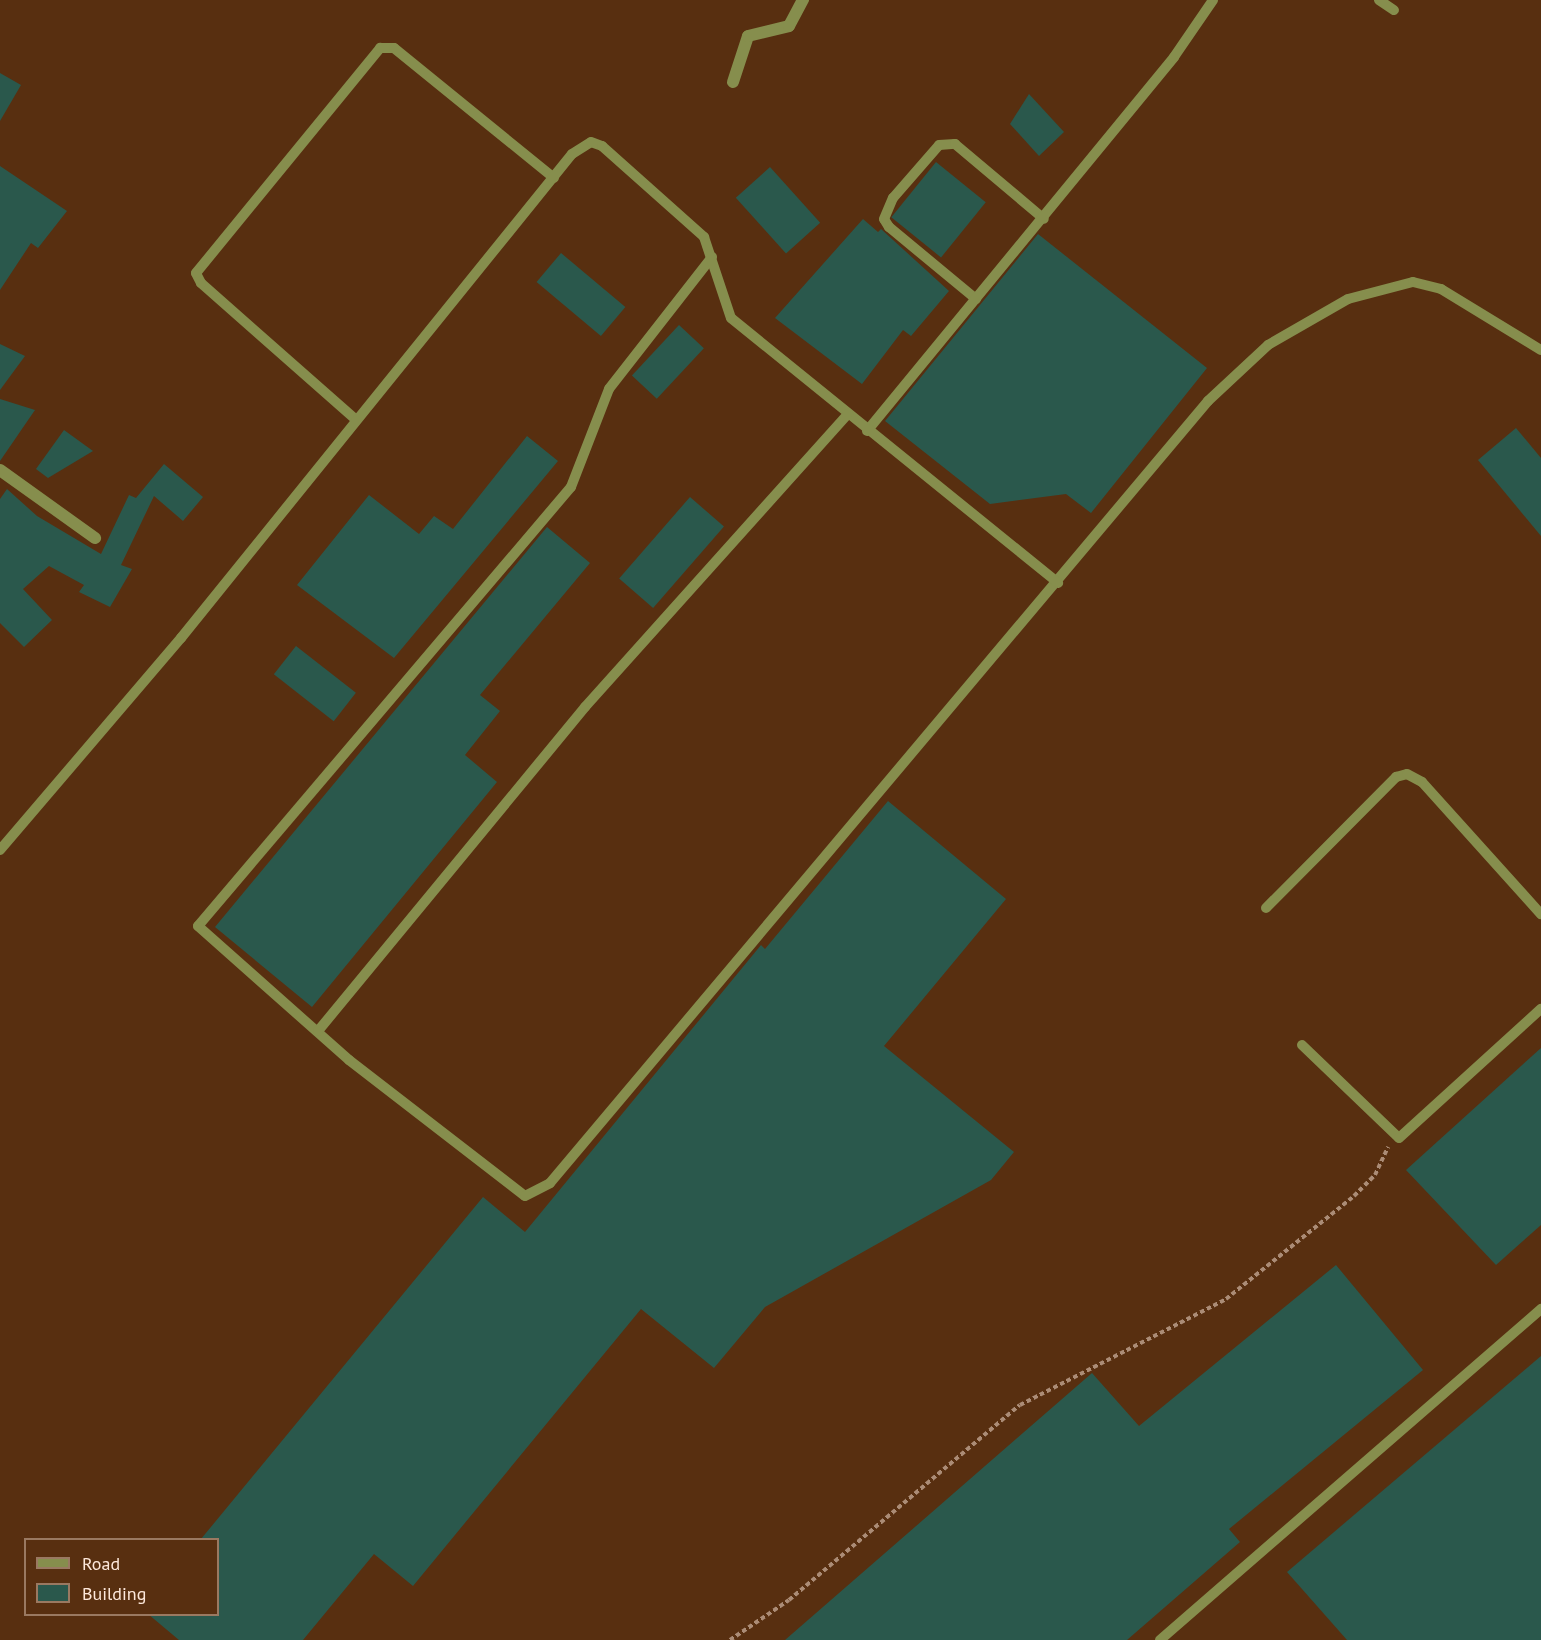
<!DOCTYPE html>
<html>
<head>
<meta charset="utf-8">
<style>
  body { margin:0 }
  #map { position:relative; width:1541px; height:1640px; overflow:hidden; background:#582f10; font-family:"PT Sans",sans-serif }
  div>[style] { position:absolute }
  .building>* { inset:0; background:#2a584c; transform-origin:0 0 }
  .path>* { height:4px; margin-top:-2px; transform-origin:0; background:repeating-linear-gradient(90deg,#ab8c76 0 4.5px,transparent 0 7.5px) }
  .lane>* { height:10px; margin:-5px; padding:0 5px; transform-origin:5px; border-radius:5px; background:#868e4d }
  .street>* { height:12px; margin:-6px; padding:0 6px; transform-origin:6px; border-radius:6px; background:#868e4d }
  span { translate:-50% -50%; white-space:nowrap; text-align:center; line-height:1.15; -webkit-text-stroke:6px #582f10; paint-order:stroke }
  .legend { position:absolute; left:24px; top:1538px; width:195px; height:78px; box-sizing:border-box; background:#582f10; border:2px solid #9a7961; margin:0; padding:8px 10px; list-style:none; font-size:18px; color:#fde8db }
  .legend li { display:flex; align-items:center; gap:12px; height:30px }
  .legend b { width:30px; border:2px solid #9a7961 }
</style>
</head>
<body>
<div id="map">
  <div class="building">
    <i style="clip-path:polygon(0 73px,21px 85px,0 121px)"></i>
    <i style="clip-path:polygon(1029px 94px,1064px 132px,1039px 156px,1010px 124px)"></i>
    <i style="left:936px;top:162px;width:64px;height:71px;rotate:39deg"></i>
    <i style="clip-path:polygon(0 166px,67px 211px,38px 248px,31px 243px,0 290px)"></i>
    <i style="left:770px;top:167px;width:75px;height:46px;rotate:48deg"></i>
    <i style="clip-path:polygon(863px 219px,878px 232px,881px 229px,949px 291px,911px 336px,903px 330px,862px 384px,775px 318px)"></i>
    <i style="clip-path:polygon(1038px 234px,1207px 368px,1091px 513px,1066px 494px,990px 504px,885px 421px)"></i>
    <i style="left:561px;top:253px;width:84px;height:38px;rotate:40deg"></i>
    <i style="left:679px;top:325px;width:34px;height:69px;rotate:43deg"></i>
    <i style="clip-path:polygon(0 344px,25px 356px,0 390px)"></i>
    <i style="clip-path:polygon(0 399px,35px 410px,0 461px)"></i>
    <i style="clip-path:polygon(1516px 428px,1541px 458px,1541px 536px,1478px 460px)"></i>
    <i style="clip-path:polygon(64px 430px,93px 451px,48px 478px,36px 469px)"></i>
    <i style="clip-path:polygon(527px 436px,558px 461px,394px 658px,297px 585px,369px 495px,419px 534px,434px 516px,453px 529px)"></i>
    <i style="clip-path:polygon(164px 464px,203px 497px,183px 521px,154px 496px,121px 565px,132px 569px,110px 607px,79px 592px,84px 585px,49px 566px,23px 589px,52px 620px,24px 647px,0 623px,0 499px,7px 489px,37px 516px,101px 554px,129px 495px,136px 498px)"></i>
    <i style="left:690px;top:497px;width:45px;height:108px;rotate:41deg"></i>
    <i style="clip-path:polygon(547px 527px,590px 563px,480px 695px,500px 711px,465px 755px,497px 782px,312px 1007px,215px 927px)"></i>
    <i style="left:296px;top:646px;width:76px;height:36px;rotate:38deg"></i>
    <i style="clip-path:polygon(888px 801px,1006px 899px,884px 1046px,1014px 1152px,991px 1180px,765px 1307px,714px 1368px,641px 1309px,413px 1586px,374px 1554px,303px 1640px,179px 1640px,148px 1614px,218px 1614px,218px 1539px,201px 1539px,483px 1197px,525px 1232px,761px 945px,765px 949px)"></i>
    <i style="clip-path:polygon(1541px 1048px,1541px 1225px,1496px 1265px,1406px 1170px)"></i>
    <i style="clip-path:polygon(1336px 1265px,1423px 1370px,1229px 1529px,1240px 1542px,1127px 1640px,785px 1640px,1092px 1373px,1139px 1426px)"></i>
    <i style="clip-path:polygon(1541px 1356px,1541px 1640px,1347px 1640px,1287px 1572px)"></i>
  </div>
  <div class="path">
    <i style="left:730px;top:1640px;width:71px;rotate:-34.1deg"></i>
    <i style="left:789px;top:1600px;width:302px;rotate:-40.2deg"></i>
    <i style="left:1020px;top:1405px;width:232px;rotate:-27.2deg"></i>
    <i style="left:1226px;top:1299px;width:164px;rotate:-38.8deg"></i>
    <i style="left:1354px;top:1196px;width:30px;rotate:-45deg"></i>
    <i style="left:1375px;top:1175px;width:31px;rotate:-65deg"></i>
  </div>
  <div class="lane">
    <i style="left:1379px;top:0;width:18px;rotate:34deg"></i>
    <i style="left:712px;top:257px;width:167px;rotate:128deg"></i>
    <i style="left:609px;top:389px;width:105px;rotate:111.2deg"></i>
    <i style="left:571px;top:487px;width:576px;rotate:130.35deg"></i>
    <i style="left:198px;top:926px;width:202px;rotate:41.6deg"></i>
    <i style="left:349px;top:1060px;width:222px;rotate:37.7deg"></i>
    <i style="left:525px;top:1196px;width:28px;rotate:-27deg"></i>
    <i style="left:550px;top:1183px;width:1022px;rotate:-49.92deg"></i>
    <i style="left:1208px;top:401px;width:82px;rotate:-43deg"></i>
    <i style="left:1268px;top:345px;width:92px;rotate:-29.9deg"></i>
    <i style="left:1348px;top:299px;width:67px;rotate:-14.7deg"></i>
    <i style="left:1413px;top:282px;width:29px;rotate:14deg"></i>
    <i style="left:1441px;top:289px;width:117px;rotate:31.4deg"></i>
    <i style="left:976px;top:299px;width:113px;rotate:-140.4deg"></i>
    <i style="left:889px;top:227px;width:9px;rotate:-122deg"></i>
    <i style="left:884px;top:219px;width:23px;rotate:-67deg"></i>
    <i style="left:893px;top:198px;width:70px;rotate:-49deg"></i>
    <i style="left:939px;top:145px;width:16px;rotate:-4deg"></i>
    <i style="left:955px;top:144px;width:116px;rotate:40.1deg"></i>
    <i style="left:354px;top:418px;width:204px;rotate:-138.6deg"></i>
    <i style="left:201px;top:283px;width:11px;rotate:-117deg"></i>
    <i style="left:196px;top:273px;width:291px;rotate:-50.7deg"></i>
    <i style="left:380px;top:48px;width:14px"></i>
    <i style="left:394px;top:48px;width:206px;rotate:39.1deg"></i>
    <i style="left:867px;top:431px;width:484px;rotate:-50.6deg"></i>
    <i style="left:1174px;top:57px;width:69px;rotate:-55.6deg"></i>
    <i style="left:0;top:850px;width:279px;rotate:-49.5deg"></i>
    <i style="left:181px;top:638px;width:622px;rotate:-51.07deg"></i>
    <i style="left:572px;top:154px;width:22px;rotate:-32deg"></i>
    <i style="left:591px;top:142px;width:12px;rotate:20deg"></i>
    <i style="left:602px;top:146px;width:137px;rotate:41.7deg"></i>
    <i style="left:704px;top:237px;width:85px;rotate:71.6deg"></i>
    <i style="left:731px;top:318px;width:421px;rotate:39deg"></i>
    <i style="left:1266px;top:908px;width:185px;rotate:-45.2deg"></i>
    <i style="left:1396px;top:777px;width:11px;rotate:-15deg"></i>
    <i style="left:1407px;top:774px;width:17px;rotate:28deg"></i>
    <i style="left:1422px;top:782px;width:178px;rotate:48deg"></i>
    <i style="left:318px;top:1031px;width:420px;rotate:-50.5deg"></i>
    <i style="left:585px;top:707px;width:394px;rotate:-48.1deg"></i>
    <i style="left:1302px;top:1045px;width:134px;rotate:43.8deg"></i>
    <i style="left:1399px;top:1138px;width:192px;rotate:-42.3deg"></i>
    <i style="left:1160px;top:1640px;width:505px;rotate:-40.98deg"></i>
  </div>
  <div class="street">
    <i style="left:733px;top:82px;width:48px;rotate:-71.9deg"></i>
    <i style="left:748px;top:36px;width:42px;rotate:-13.7deg"></i>
    <i style="left:789px;top:26px;width:30px;rotate:-62deg"></i>
    <i style="left:0;top:470px;width:117px;rotate:35.6deg"></i>
  </div>
  <ul class="legend">
  <li><b style="height:8px;background:#868e4d"></b>Road</li>
  <li><b style="height:16px;background:#2a584c"></b>Building</li>
  </ul>
</div>
</body>
</html>
